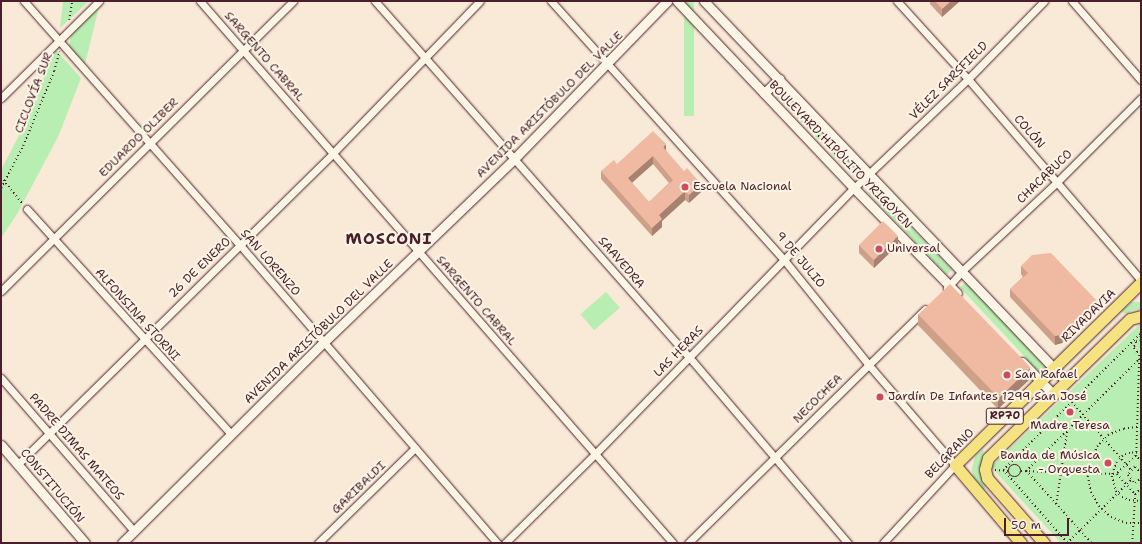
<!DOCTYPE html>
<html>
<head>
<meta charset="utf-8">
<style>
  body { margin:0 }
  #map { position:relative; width:1142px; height:544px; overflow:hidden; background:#f9e9d7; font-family:"Shantell Sans",sans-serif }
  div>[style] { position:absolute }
  .green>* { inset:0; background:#b8eeb1; transform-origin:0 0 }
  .path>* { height:1.5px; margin-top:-0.75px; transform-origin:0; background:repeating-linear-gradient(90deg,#4a1f2b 0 1px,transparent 0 4px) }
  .path>.ring { margin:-0.75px; padding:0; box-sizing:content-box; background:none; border:1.5px solid #4a1f2b; border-radius:50% }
  .roads { filter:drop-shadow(0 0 1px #4a1f2b) drop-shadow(0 0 1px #4a1f2b) }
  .street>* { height:7px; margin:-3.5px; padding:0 3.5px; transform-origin:3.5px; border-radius:3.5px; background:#fcf5e5 }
  .secondary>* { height:9px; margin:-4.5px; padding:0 4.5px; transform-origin:4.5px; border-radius:4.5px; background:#fcf5e5 }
  .primary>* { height:11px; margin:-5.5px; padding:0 5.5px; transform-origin:5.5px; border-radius:5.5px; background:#f5e382 }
  .wall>* { inset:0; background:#cea08a }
  .shaded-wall>* { inset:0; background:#a78271 }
  .building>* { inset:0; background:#efbaa1; transform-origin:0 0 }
  .dots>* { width:11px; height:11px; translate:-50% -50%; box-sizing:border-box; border:2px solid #fcf5e5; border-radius:50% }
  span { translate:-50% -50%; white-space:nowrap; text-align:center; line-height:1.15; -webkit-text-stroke:4px #fcf5e5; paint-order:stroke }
  .shield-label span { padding:1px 3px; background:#fcf5e5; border:1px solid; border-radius:3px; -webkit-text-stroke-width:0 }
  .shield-label { font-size:11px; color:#4a1f2b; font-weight:700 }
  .street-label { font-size:12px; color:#4a1f2b }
  .poi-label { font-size:12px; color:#4a1f2b }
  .left { translate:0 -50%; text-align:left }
  .right { translate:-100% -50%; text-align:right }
  .district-label { font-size:16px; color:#4a1f2b; font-weight:700; letter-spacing:1px }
  .frame { position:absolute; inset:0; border:2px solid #4a1f2b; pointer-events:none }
  .scale { position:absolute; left:1004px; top:518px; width:65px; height:18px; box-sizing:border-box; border:2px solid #4a1f2b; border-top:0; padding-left:5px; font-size:12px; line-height:14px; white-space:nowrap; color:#4a1f2b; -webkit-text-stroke:3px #fcf5e5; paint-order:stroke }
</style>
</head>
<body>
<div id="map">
  <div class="green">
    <i style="clip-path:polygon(63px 1px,89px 1px,60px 28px)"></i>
    <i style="left:684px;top:1px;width:10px;height:115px"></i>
    <i style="clip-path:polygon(99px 7px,85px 64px,69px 47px,71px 35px)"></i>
    <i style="clip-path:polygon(55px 49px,81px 78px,58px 137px,17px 214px,1px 238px,1px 170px,24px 126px)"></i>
    <i style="left:780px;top:90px;width:115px;height:7px;rotate:46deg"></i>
    <i style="left:872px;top:187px;width:115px;height:7px;rotate:46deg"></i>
    <i style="left:966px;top:282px;width:116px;height:8px;rotate:47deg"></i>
    <i style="left:606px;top:292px;width:21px;height:34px;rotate:49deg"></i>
    <i style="clip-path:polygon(1132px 302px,1141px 302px,1141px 309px,1132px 310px,1128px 314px,1121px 312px)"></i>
    <i style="clip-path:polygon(1140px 324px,1141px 543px,1061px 543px,991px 467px)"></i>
    <i style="clip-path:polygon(983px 449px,986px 483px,984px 490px,973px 477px,972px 468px,975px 457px)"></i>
  </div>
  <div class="path">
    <i style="left:69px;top:20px;width:19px;rotate:-81deg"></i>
    <i style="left:788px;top:104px;width:98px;rotate:46.2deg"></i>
    <i style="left:1px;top:177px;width:35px;rotate:51deg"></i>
    <i style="left:1px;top:188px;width:47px;rotate:-62.4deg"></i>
    <i style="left:23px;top:146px;width:81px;rotate:-67.5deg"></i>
    <i style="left:54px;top:71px;width:20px;rotate:-75deg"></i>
    <i style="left:1140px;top:341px;width:14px;rotate:-86deg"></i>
    <i style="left:1141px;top:341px;width:5px;rotate:169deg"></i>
    <i style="left:1136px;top:342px;width:6px;rotate:108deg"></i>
    <i style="left:1134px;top:348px;width:5px;rotate:53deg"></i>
    <i style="left:1137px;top:352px;width:4px"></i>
    <i style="left:1072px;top:402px;width:91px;rotate:49deg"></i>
    <i style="left:1141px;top:427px;width:17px;rotate:173deg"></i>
    <i style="left:1124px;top:429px;width:16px;rotate:158deg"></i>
    <i style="left:1109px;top:435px;width:16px;rotate:135deg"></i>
    <i style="left:1098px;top:446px;width:16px;rotate:117deg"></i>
    <i style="left:1091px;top:460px;width:16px;rotate:101deg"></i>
    <i style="left:1088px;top:476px;width:16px;rotate:79deg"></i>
    <i style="left:1091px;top:492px;width:16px;rotate:60deg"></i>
    <i style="left:1099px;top:506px;width:16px;rotate:43deg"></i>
    <i style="left:1111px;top:517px;width:16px;rotate:22deg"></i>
    <i style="left:1126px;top:523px;width:15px"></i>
    <i style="left:1141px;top:453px;width:11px;rotate:180deg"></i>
    <i style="left:1130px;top:453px;width:8px;rotate:157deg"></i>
    <i style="left:1123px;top:456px;width:8px;rotate:135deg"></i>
    <i style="left:1117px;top:462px;width:15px;rotate:110deg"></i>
    <i style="left:1112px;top:476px;width:16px;rotate:75deg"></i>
    <i style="left:1116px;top:491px;width:8px;rotate:45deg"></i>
    <i style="left:1122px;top:497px;width:8px;rotate:23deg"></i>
    <i style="left:1129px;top:500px;width:12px;rotate:5deg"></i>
    <i style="left:1136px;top:456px;width:103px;rotate:-88.3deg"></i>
    <i style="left:1141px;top:462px;width:8px;rotate:-130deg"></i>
    <i style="left:1136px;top:456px;width:26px;rotate:137deg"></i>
    <i style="left:1117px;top:474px;width:27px;rotate:48deg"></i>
    <i style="left:1135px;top:494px;width:8px;rotate:-45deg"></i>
    <i class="ring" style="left:1009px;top:465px;width:10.5px;height:10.5px"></i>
    <i style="left:995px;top:470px;width:14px;rotate:4deg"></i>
    <i style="left:1021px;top:471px;width:96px;rotate:1.8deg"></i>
    <i style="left:1141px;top:474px;width:9px;rotate:-131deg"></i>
    <i style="left:1135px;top:467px;width:11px;rotate:131deg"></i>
    <i style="left:1128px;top:475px;width:11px;rotate:49deg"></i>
    <i style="left:1135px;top:483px;width:8px;rotate:-40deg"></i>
    <i style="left:1056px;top:504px;width:74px;rotate:-81.4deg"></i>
    <i style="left:1067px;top:543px;width:97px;rotate:-131.2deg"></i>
    <i style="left:1003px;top:470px;width:193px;rotate:-44.8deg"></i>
    <i style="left:1140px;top:334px;width:2px;rotate:63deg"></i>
    <i style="left:1067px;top:543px;width:91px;rotate:-44.6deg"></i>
    <i style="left:1091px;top:543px;width:97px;rotate:-132.1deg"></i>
    <i style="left:1026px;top:471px;width:159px;rotate:-44.7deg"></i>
    <i style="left:1139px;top:359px;width:3px;rotate:45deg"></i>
    <i style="left:1132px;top:543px;width:49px;rotate:-86.5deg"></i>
  </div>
  <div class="roads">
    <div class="street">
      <i style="left:24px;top:1px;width:326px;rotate:48.5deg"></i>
      <i style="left:240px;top:245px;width:394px;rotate:49.2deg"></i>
      <i style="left:200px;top:1px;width:719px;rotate:48.89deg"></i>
      <i style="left:375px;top:1px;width:475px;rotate:48.6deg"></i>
      <i style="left:689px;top:357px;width:245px;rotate:49.5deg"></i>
      <i style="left:551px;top:1px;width:350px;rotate:48deg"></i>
      <i style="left:785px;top:261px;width:132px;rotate:51.1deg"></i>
      <i style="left:868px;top:364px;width:133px;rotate:49.3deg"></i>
      <i style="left:955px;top:465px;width:106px;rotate:132.7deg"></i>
      <i style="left:897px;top:1px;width:105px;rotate:47.7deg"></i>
      <i style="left:968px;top:79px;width:265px;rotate:49.3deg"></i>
      <i style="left:1072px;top:1px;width:105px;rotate:48.9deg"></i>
      <i style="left:1px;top:98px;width:138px;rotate:-44.7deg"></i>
      <i style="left:27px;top:209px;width:304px;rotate:47.8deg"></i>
      <i style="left:947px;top:288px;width:24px;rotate:-48deg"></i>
      <i style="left:963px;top:270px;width:129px;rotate:-43.1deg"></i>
      <i style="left:1057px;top:182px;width:119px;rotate:-45deg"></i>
      <i style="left:1px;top:291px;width:412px;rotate:-44.8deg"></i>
      <i style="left:1px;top:378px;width:203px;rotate:49deg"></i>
      <i style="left:18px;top:464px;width:443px;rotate:-44.6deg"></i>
      <i style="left:333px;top:153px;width:211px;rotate:-46deg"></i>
      <i style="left:318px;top:543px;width:136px;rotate:-44.4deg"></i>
      <i style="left:505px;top:543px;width:127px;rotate:-44.7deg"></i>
      <i style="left:595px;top:454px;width:371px;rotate:-45.8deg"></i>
      <i style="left:854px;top:188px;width:158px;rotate:-43.7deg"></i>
      <i style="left:968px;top:79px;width:109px;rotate:-45.7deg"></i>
      <i style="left:688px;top:543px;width:333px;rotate:-44.6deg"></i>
    </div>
    <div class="secondary">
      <i style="left:677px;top:1px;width:257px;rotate:46.6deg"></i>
      <i style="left:854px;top:188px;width:147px;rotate:45.6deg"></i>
      <i style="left:704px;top:1px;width:526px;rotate:46.39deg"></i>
      <i style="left:764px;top:93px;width:21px;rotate:-43deg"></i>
      <i style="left:1022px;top:362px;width:46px;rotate:45.9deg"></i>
      <i style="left:1px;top:445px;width:129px;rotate:49.4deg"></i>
      <i style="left:122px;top:543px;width:285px;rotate:-44.9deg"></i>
      <i style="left:324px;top:342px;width:265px;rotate:-43.9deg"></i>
      <i style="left:515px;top:158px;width:219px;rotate:-45.9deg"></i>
    </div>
    <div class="primary">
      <i style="left:1021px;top:543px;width:102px;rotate:-130.2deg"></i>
      <i style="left:955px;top:465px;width:261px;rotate:-44.5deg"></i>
      <i style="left:1044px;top:543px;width:86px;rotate:-131.2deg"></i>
      <i style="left:987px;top:478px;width:9px;rotate:-103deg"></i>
      <i style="left:985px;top:469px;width:11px;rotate:-75deg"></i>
      <i style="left:988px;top:458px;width:199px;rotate:-44.4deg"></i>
      <i style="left:1130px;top:319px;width:11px;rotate:-15deg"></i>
    </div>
  </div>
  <div class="wall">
    <i style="clip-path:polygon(930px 1px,960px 1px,942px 17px,930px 4px)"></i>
    <i style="clip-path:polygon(evenodd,666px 151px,701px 192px,689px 203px,685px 200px,662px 221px,662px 227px,652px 236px,601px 179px,601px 171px,617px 164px,666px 151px,653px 164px,669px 183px,649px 202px,632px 183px,653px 164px)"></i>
    <i style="clip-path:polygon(859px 245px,898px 245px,874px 268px,859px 253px)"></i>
    <i style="clip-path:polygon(1021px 266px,1097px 309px,1062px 343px,1055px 345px,1010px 297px,1010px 289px,1023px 277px,1021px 274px)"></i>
    <i style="clip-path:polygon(918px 314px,1030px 379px,998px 409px,918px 325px)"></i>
  </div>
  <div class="shaded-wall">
    <i style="clip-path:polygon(951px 1px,960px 1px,942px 17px,942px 9px)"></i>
    <i style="clip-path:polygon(666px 144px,666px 152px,663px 147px)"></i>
    <i style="clip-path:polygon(653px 156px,653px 164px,628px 186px,628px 178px)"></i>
    <i style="clip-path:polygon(701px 184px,701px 192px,689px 203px,689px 195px)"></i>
    <i style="clip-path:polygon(685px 191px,685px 200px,662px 221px,662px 227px,652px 236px,652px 228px,659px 215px)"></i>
    <i style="clip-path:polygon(898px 236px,898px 245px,874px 268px,874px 260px)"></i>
    <i style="clip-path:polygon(1097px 301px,1097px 309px,1062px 343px,1055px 345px,1055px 336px)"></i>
    <i style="clip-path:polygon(1030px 368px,1030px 379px,998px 409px,998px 398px)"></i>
  </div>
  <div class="building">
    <i style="clip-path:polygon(935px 1px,951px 1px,942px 9px)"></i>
    <i style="clip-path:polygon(evenodd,653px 131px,666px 144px,663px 147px,684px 171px,687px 168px,701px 184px,689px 195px,685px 191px,659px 215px,662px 219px,652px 228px,601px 171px,614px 160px,617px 164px,653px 131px,653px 156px,673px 180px,649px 202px,628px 178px,653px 156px)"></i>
    <i style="left:883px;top:221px;width:21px;height:34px;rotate:45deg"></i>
    <i style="clip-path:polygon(1051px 253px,1097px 301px,1062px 335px,1055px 336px,1010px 289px,1028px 273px,1021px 266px,1032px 255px)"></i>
    <i style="left:950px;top:284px;width:116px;height:44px;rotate:46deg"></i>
  </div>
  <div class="dots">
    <i style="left:685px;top:187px;background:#d1495b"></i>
    <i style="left:879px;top:249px;background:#d1495b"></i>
    <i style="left:1007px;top:375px;background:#d1495b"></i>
    <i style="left:880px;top:397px;background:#d1495b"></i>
    <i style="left:1070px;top:412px;background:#d1495b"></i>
    <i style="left:1108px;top:463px;background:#d1495b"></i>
  </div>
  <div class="shield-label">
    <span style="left:1005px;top:416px">RP70</span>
  </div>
  <div class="street-label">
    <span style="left:264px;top:57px;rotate:49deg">SARGENTO CABRAL</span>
    <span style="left:949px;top:81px;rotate:-45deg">VÉLEZ SARSFIELD</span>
    <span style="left:34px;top:93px;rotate:-69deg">CICLOVÍA SUR</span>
    <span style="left:550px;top:105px;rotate:-45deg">AVENIDA ARISTÓBULO DEL VALLE</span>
    <span style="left:1029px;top:132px;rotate:49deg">COLÓN</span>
    <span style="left:139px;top:138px;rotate:-45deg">EDUARDO OLIBER</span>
    <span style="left:840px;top:155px;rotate:46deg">BOULEVARD HIPÓLITO YRIGOYEN</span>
    <span style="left:1045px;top:177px;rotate:-44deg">CHACABUCO</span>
    <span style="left:800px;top:260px;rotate:50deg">9 DE JULIO</span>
    <span style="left:270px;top:263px;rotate:49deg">SAN LORENZO</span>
    <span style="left:621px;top:263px;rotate:49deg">SAAVEDRA</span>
    <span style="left:200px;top:268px;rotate:-44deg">26 DE ENERO</span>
    <span style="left:476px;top:301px;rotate:49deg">SARGENTO CABRAL</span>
    <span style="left:137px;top:315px;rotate:48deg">ALFONSINA STORNI</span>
    <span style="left:1089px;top:316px;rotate:-44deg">RIVADAVIA</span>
    <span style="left:319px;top:332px;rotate:-44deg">AVENIDA ARISTÓBULO DEL VALLE</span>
    <span style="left:679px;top:352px;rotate:-46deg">LAS HERAS</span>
    <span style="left:818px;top:399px;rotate:-45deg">NECOCHEA</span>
    <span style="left:76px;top:447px;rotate:49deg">PADRE DIMAS MATEOS</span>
    <span style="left:950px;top:454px;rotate:-46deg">BELGRANO</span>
    <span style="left:52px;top:486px;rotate:50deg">CONSTITUCIÓN</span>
    <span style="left:359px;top:488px;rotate:-44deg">GARIBALDI</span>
  </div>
  <div class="poi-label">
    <span class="left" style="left:693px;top:187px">Escuela Nacional</span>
    <span class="left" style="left:887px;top:249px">Universal</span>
    <span class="left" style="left:1015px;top:375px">San Rafael</span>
    <span class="left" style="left:888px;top:397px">Jardín De Infantes 1299 San José</span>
    <span style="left:1070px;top:426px">Madre Teresa</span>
    <span class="right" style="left:1100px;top:463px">Banda de Música<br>- Orquesta</span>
  </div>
  <div class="district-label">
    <span style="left:389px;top:239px">MOSCONI</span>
  </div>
  <div class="frame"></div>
  <div class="scale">50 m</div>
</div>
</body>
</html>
